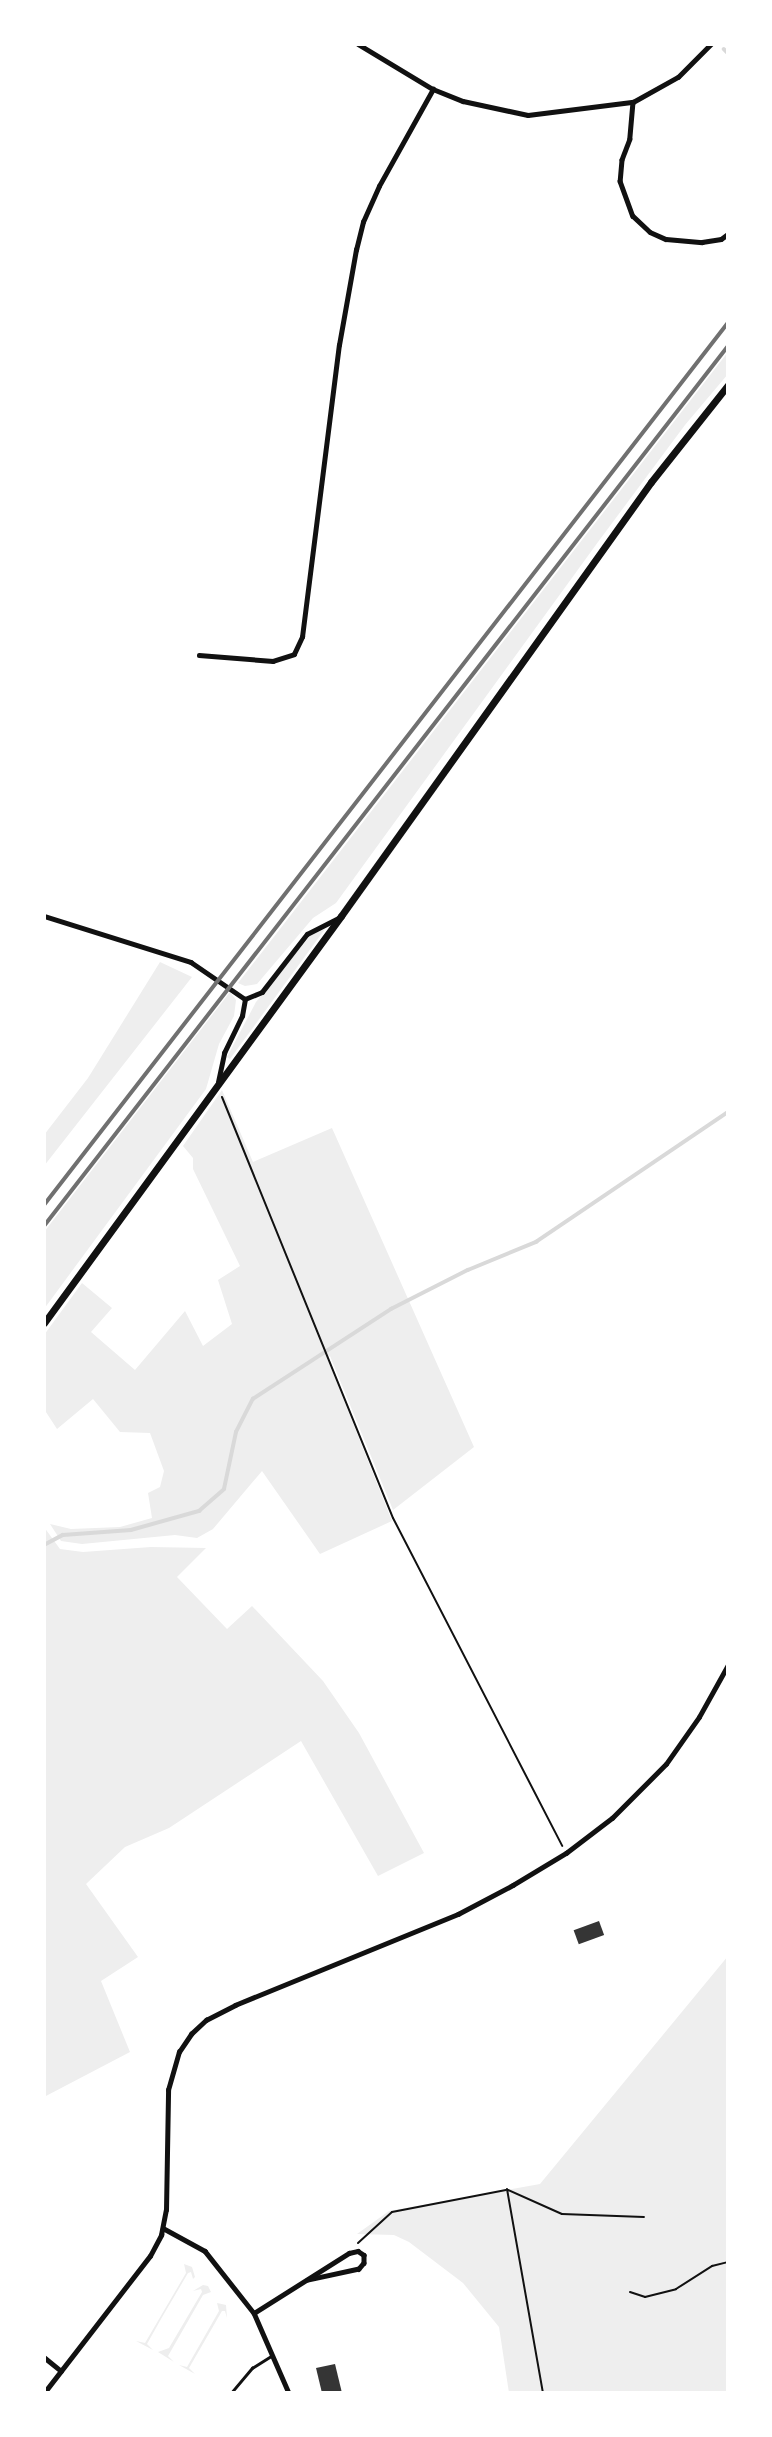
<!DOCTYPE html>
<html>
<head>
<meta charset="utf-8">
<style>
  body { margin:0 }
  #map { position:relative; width:772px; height:2437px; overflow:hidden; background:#fff; font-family:"Open Sans",sans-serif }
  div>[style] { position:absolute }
  .green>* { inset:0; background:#eee }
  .stream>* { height:3.5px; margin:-1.75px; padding:0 1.75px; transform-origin:1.75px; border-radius:1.75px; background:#d9d9d9 }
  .building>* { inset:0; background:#353535; transform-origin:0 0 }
  .path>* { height:2px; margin:-1px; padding:0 1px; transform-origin:1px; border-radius:1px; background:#111 }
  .service>* { height:2.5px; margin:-1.25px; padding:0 1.25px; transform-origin:1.25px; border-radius:1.25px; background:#111 }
  .minor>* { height:4.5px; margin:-2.25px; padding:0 2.25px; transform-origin:2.25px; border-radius:2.25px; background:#111 }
  .secondary>* { height:7px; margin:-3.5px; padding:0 3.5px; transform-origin:3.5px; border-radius:3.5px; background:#111 }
  .rail>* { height:3.5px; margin:-1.75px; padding:0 1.75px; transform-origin:1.75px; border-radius:1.75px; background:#707070 }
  span { translate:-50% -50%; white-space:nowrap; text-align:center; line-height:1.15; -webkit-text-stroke:7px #fff; paint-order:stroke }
  .frame { position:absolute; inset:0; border:46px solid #fff; pointer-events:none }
</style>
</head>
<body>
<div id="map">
  <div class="green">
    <i style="clip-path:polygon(728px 352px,728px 374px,685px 425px,598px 542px,336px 903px,313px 918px,257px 984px,245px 986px,238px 983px)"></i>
    <i style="clip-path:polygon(325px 929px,230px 1059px,227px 1057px,256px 1002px,310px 936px)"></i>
    <i style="clip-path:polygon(160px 962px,192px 977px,44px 1166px,44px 1135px,88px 1078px)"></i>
    <i style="clip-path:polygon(230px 992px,236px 1000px,234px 1016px,219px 1044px,206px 1089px,44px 1309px,44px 1232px)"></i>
    <i style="clip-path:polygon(222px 1090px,253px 1162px,332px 1128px,474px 1447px,393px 1510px,330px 1356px,327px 1358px,392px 1521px,320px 1554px,262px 1471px,213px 1529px,197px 1538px,175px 1535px,82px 1544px,61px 1541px,50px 1524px,71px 1529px,120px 1527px,152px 1518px,148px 1493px,160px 1487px,164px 1471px,150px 1433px,120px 1432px,93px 1399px,57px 1429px,44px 1409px,44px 1335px,82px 1283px,112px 1308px,91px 1332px,135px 1370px,185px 1311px,203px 1346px,232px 1324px,218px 1280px,240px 1266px,193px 1169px,193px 1158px,183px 1146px)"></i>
    <i style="clip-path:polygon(44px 1527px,60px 1549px,83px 1552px,151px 1547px,206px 1548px,177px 1577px,227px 1629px,252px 1606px,323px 1681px,359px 1733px,424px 1853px,378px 1876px,301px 1741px,169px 1828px,125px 1847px,86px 1884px,138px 1957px,101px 1981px,130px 2052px,44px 2097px)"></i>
    <i style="clip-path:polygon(728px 1956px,728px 2393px,509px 2393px,499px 2327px,463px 2283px,409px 2242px,394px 2235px,357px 2234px,389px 2211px,540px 2184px)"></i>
    <i style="clip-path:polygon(184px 2264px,192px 2267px,195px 2277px,193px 2279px,191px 2272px,188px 2273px,161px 2319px,147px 2344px,153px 2350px,136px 2341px,145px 2343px,186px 2273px)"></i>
    <i style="clip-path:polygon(203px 2285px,208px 2286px,211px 2292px,203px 2295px,168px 2356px,174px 2362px,158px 2352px,169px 2348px,202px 2292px,201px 2289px,193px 2291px)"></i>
    <i style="clip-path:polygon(217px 2303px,226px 2305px,227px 2318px,225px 2311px,222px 2311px,189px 2368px,195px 2374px,179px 2365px,187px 2367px,219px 2311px)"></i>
  </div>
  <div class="stream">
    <i style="left:724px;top:49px;width:6px;rotate:45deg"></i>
    <i style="left:44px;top:1545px;width:21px;rotate:-28deg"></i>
    <i style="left:63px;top:1535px;width:68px;rotate:-4.2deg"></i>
    <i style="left:131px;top:1530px;width:71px;rotate:-15.6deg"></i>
    <i style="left:199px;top:1511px;width:33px;rotate:-41deg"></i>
    <i style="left:224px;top:1489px;width:58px;rotate:-78.1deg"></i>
    <i style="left:236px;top:1432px;width:37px;rotate:-63deg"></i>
    <i style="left:253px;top:1399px;width:165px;rotate:-33.1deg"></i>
    <i style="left:391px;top:1309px;width:86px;rotate:-26.9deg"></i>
    <i style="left:468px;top:1270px;width:74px;rotate:-22.4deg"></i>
    <i style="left:536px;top:1242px;width:232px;rotate:-34.1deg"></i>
  </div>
  <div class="building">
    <i style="left:599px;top:1921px;width:15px;height:27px;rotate:70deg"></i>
    <i style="clip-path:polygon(335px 2364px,342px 2393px,322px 2393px,316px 2368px)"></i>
  </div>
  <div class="path">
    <i style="left:222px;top:1097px;width:454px;rotate:67.9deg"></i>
    <i style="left:393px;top:1518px;width:369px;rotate:62.7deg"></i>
    <i style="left:507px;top:2189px;width:207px;rotate:80deg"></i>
    <i style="left:508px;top:2190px;width:59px;rotate:24deg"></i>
    <i style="left:562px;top:2214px;width:82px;rotate:2.1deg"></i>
    <i style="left:358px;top:2243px;width:46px;rotate:-42.4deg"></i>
    <i style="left:392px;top:2212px;width:116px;rotate:-10.9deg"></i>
    <i style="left:630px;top:2292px;width:16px;rotate:18deg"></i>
    <i style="left:645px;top:2297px;width:32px;rotate:-14deg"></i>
    <i style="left:676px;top:2289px;width:43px;rotate:-32.6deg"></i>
    <i style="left:712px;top:2266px;width:16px;rotate:-14deg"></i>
  </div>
  <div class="service">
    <i style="left:231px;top:2393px;width:33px;rotate:-50deg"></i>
    <i style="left:252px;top:2368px;width:22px;rotate:-32deg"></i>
  </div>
  <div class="minor">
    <i style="left:358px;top:44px;width:87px;rotate:31deg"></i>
    <i style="left:433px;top:89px;width:32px;rotate:22deg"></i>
    <i style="left:463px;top:101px;width:66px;rotate:12.2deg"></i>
    <i style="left:528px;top:115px;width:106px;rotate:-7.1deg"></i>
    <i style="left:633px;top:102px;width:51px;rotate:-29.1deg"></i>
    <i style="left:678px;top:77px;width:47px;rotate:-45deg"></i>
    <i style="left:633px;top:102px;width:37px;rotate:95deg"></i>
    <i style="left:630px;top:139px;width:22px;rotate:111deg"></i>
    <i style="left:622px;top:160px;width:21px;rotate:95deg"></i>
    <i style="left:620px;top:181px;width:37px;rotate:70deg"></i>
    <i style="left:633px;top:216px;width:23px;rotate:43deg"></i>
    <i style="left:650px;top:232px;width:17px;rotate:24deg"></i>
    <i style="left:666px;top:239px;width:36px;rotate:5deg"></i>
    <i style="left:702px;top:242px;width:19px;rotate:-9deg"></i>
    <i style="left:721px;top:239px;width:9px;rotate:-36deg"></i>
    <i style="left:199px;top:655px;width:74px;rotate:4.6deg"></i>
    <i style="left:273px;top:661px;width:22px;rotate:-18deg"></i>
    <i style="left:294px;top:654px;width:19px;rotate:-65deg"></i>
    <i style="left:302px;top:637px;width:294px;rotate:-82.8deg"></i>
    <i style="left:339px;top:345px;width:97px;rotate:-79.9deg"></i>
    <i style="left:356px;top:250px;width:29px;rotate:-76deg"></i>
    <i style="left:363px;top:222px;width:39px;rotate:-66deg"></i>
    <i style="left:379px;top:186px;width:111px;rotate:-60.9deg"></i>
    <i style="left:44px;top:916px;width:154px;rotate:17.4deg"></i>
    <i style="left:191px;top:962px;width:65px;rotate:34.4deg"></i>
    <i style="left:245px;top:999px;width:18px;rotate:-22deg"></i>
    <i style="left:262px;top:992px;width:73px;rotate:-52.2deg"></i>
    <i style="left:307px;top:934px;width:37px;rotate:-27deg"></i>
    <i style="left:218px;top:1082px;width:30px;rotate:-78deg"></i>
    <i style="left:224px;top:1053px;width:41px;rotate:-64.1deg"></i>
    <i style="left:242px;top:1016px;width:17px;rotate:-80deg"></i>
    <i style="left:163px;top:2228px;width:48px;rotate:28.7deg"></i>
    <i style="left:205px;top:2251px;width:79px;rotate:51.7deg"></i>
    <i style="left:254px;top:2313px;width:87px;rotate:66.4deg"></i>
    <i style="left:254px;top:2313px;width:112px;rotate:-32.3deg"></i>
    <i style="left:349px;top:2253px;width:9px;rotate:-13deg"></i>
    <i style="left:358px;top:2251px;width:7px;rotate:34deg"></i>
    <i style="left:364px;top:2255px;width:8px;rotate:90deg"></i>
    <i style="left:364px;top:2263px;width:8px;rotate:130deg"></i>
    <i style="left:359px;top:2269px;width:52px;rotate:167.8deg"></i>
    <i style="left:44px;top:2357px;width:22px;rotate:39deg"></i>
    <i style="left:44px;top:2393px;width:173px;rotate:-52.3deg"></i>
    <i style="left:150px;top:2256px;width:24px;rotate:-62deg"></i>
    <i style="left:161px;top:2235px;width:25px;rotate:-79deg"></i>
    <i style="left:166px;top:2210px;width:120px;rotate:-89deg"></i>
    <i style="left:168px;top:2090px;width:40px;rotate:-74deg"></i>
    <i style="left:179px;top:2052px;width:22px;rotate:-56deg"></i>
    <i style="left:191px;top:2034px;width:21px;rotate:-43deg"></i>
    <i style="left:206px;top:2020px;width:33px;rotate:-27deg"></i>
    <i style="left:235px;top:2005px;width:241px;rotate:-22.2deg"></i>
    <i style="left:458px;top:1914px;width:62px;rotate:-27.8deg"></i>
    <i style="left:513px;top:1885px;width:62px;rotate:-31.1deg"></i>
    <i style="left:566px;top:1853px;width:58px;rotate:-37.3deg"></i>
    <i style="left:612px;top:1818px;width:76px;rotate:-45deg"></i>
    <i style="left:666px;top:1764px;width:57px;rotate:-54.9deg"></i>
    <i style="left:699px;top:1717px;width:60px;rotate:-60.9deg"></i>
  </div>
  <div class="secondary">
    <i style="left:44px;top:1323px;width:504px;rotate:-53.88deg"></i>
    <i style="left:341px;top:916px;width:533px;rotate:-54.46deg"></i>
    <i style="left:651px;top:482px;width:124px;rotate:-51.6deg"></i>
  </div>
  <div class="rail">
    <i style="left:44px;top:1205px;width:1116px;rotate:-52.21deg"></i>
    <i style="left:44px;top:1226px;width:1115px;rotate:-52.14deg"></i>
  </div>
  <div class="frame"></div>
</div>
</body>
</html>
